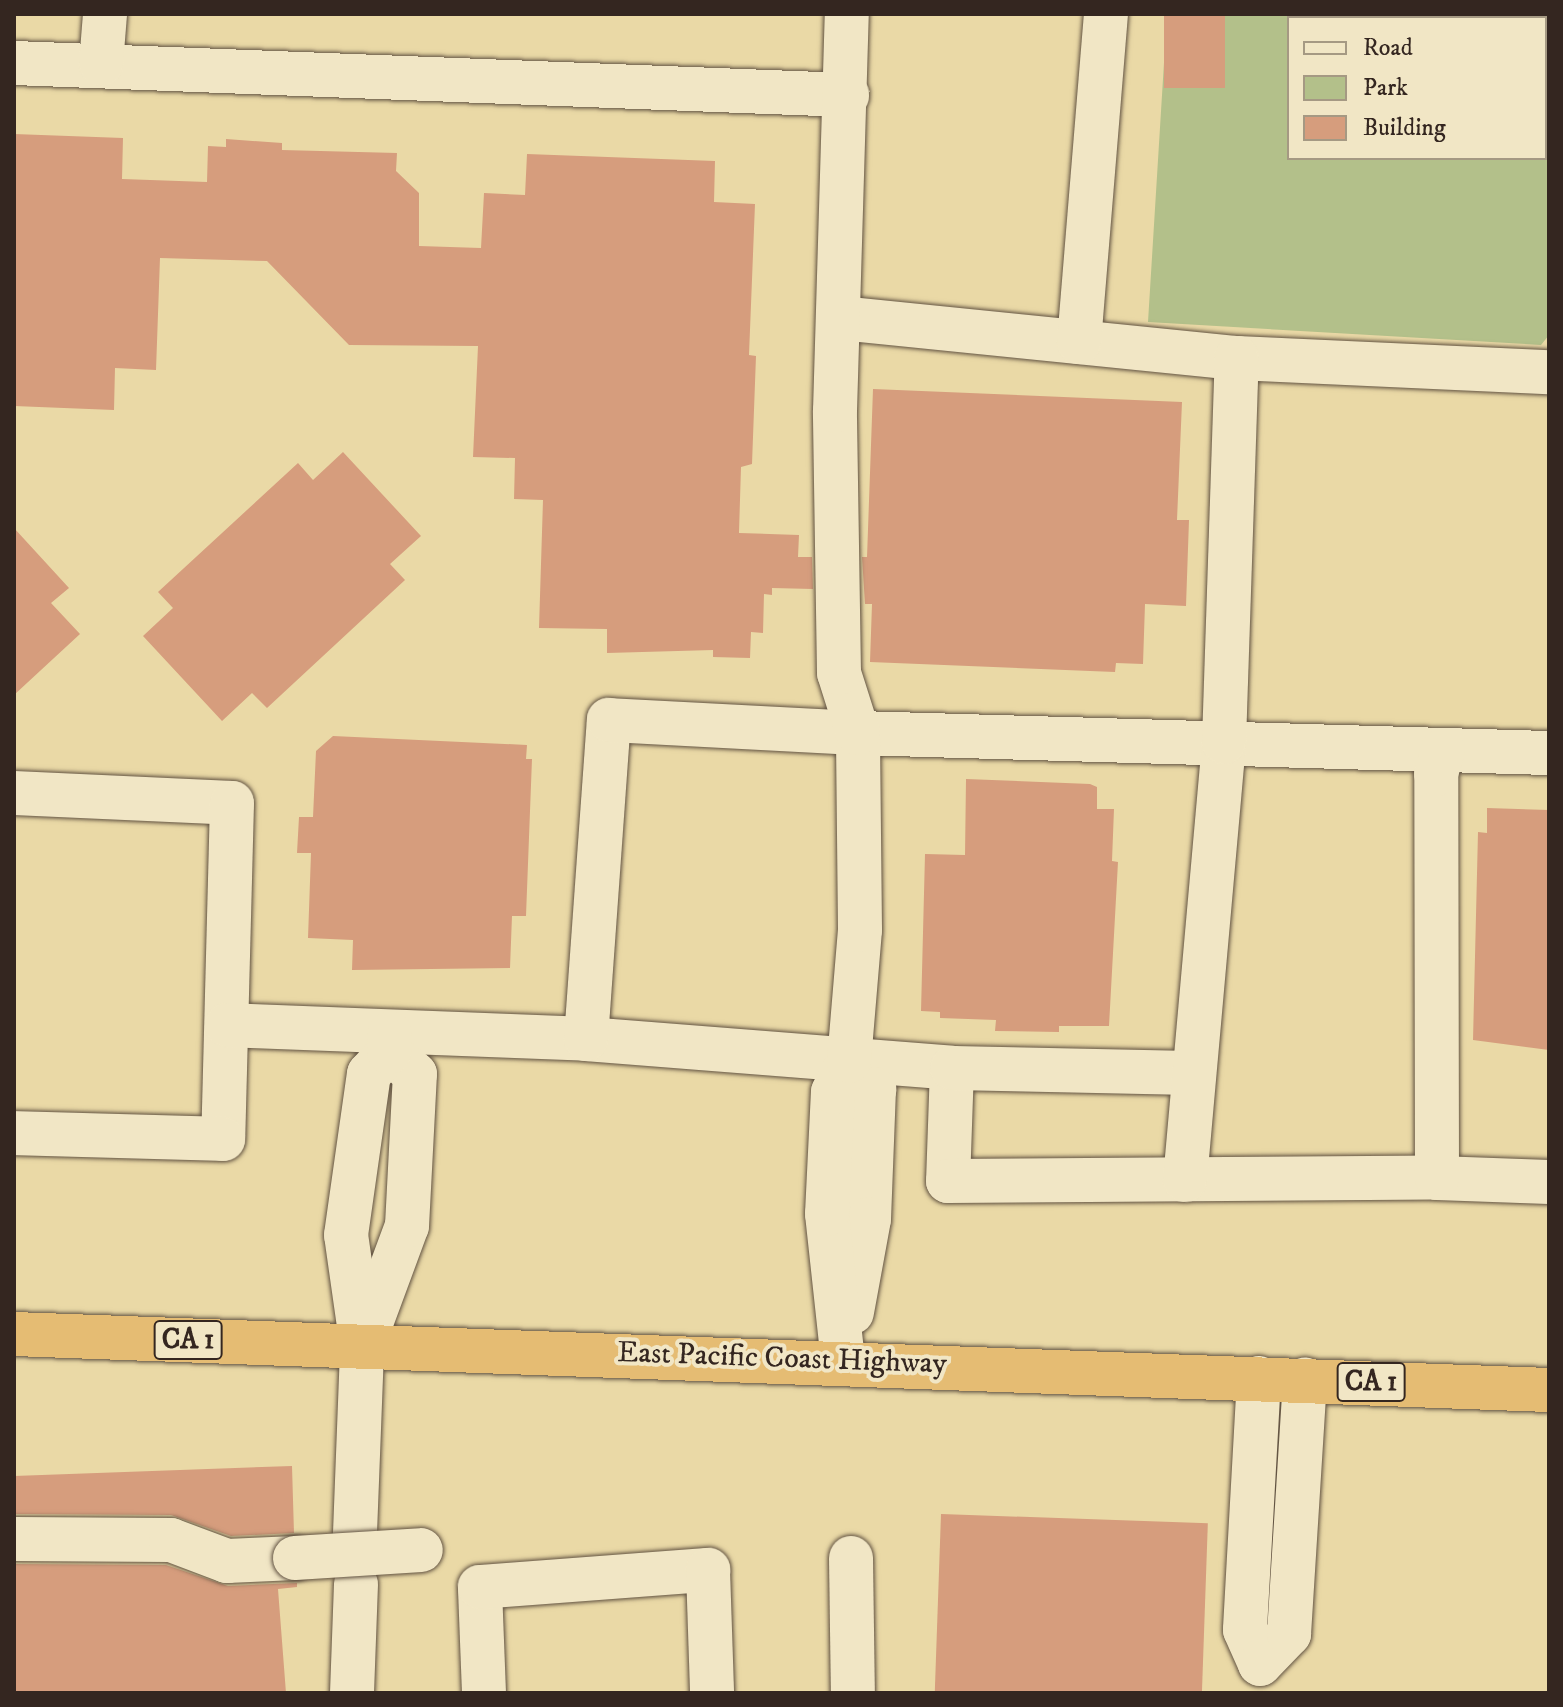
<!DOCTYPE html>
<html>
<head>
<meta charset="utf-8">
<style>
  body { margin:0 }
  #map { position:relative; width:1563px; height:1707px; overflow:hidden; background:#ead9a6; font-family:"IM FELL DW Pica",serif }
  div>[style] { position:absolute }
  .green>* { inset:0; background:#b3c08a }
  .building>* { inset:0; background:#d69d7d; transform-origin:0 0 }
  .roads { filter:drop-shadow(0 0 2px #625342) drop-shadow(0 0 2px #625342) }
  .minor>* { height:44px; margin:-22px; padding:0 22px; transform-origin:22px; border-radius:22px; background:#f1e6c5 }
  .highway>* { height:44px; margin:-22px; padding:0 22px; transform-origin:22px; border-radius:22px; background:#e5bc73 }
  .bridges { filter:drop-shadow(0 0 2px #625342) drop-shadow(0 0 2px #625342) }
  .minor-bridge>* { height:44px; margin:-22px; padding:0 22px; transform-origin:22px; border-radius:22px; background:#f1e6c5 }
  span { translate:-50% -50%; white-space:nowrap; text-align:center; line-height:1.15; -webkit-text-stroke:8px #f1e6c5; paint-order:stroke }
  .shield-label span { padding:2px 6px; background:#f1e6c5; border:2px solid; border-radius:6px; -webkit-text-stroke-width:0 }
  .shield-label { font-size:28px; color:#342620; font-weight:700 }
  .street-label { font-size:30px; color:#342620 }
  .frame { position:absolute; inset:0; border:16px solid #342620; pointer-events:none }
  .legend { position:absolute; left:1287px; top:16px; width:260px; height:144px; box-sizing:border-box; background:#f1e6c5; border:2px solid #a59983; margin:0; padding:10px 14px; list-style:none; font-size:24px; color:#342620 }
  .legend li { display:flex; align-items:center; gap:16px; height:40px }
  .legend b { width:40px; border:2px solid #a59983 }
</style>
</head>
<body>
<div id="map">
  <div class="green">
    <i style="clip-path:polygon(evenodd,1167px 14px,1549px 14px,1549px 335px,1541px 345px,1148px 322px,1167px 14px,1289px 18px,1545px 18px,1545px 158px,1289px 158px,1289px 18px)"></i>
  </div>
  <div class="building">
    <i style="left:1164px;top:14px;width:61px;height:74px"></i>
    <i style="clip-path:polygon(14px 134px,123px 138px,122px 179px,207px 182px,208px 146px,226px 147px,226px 139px,282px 143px,282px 150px,397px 153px,396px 171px,419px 193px,419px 246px,481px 248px,484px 193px,525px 195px,527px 154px,715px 161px,714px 202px,755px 204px,749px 355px,756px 356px,752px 464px,741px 467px,739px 533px,799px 535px,798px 557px,812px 557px,813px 589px,772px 588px,772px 595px,764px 594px,763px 633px,751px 632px,750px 658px,713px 657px,713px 650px,607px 653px,607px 629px,539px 628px,543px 500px,514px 499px,515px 458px,473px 457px,478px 346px,349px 345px,267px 261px,160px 258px,156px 370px,115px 368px,114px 410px,14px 406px)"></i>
    <i style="clip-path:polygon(873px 389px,1182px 402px,1177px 520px,1189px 520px,1186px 606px,1145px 604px,1143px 664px,1116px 663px,1115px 672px,870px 662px,872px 604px,865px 604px,862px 557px,867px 557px)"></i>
    <i style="clip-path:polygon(343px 452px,421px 536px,390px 564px,405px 580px,267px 708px,252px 693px,222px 721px,143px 636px,173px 608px,158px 592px,298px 463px,313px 480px)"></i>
    <i style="clip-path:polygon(14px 528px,69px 588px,51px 603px,80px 634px,14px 695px)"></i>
    <i style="clip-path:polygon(333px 736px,527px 745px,526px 759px,532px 759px,526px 916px,512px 916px,510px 968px,352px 970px,353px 940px,308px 938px,311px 853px,297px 853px,299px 817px,313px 817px,316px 751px)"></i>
    <i style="clip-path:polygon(966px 779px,1090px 784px,1097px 787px,1097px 809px,1114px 809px,1112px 861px,1118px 862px,1109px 1026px,1059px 1026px,1059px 1032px,995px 1031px,996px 1020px,940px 1018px,940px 1012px,921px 1011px,925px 854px,965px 855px)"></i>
    <i style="clip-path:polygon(1487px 808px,1549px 810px,1549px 1050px,1473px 1040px,1478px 832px,1487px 833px)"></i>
    <i style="clip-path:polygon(292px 1466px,294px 1533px,231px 1536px,171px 1515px,14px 1514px,14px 1476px)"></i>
    <i style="left:941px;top:1514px;width:267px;height:179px;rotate:2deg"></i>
    <i style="clip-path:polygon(14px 1564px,166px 1565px,228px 1586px,297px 1583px,297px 1587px,278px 1589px,286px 1693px,14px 1693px)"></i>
  </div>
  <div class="roads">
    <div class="minor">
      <i style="left:1511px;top:14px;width:14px;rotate:17deg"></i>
      <i style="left:14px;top:63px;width:834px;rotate:2.2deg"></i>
      <i style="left:101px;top:64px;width:50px;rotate:-85.4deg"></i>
      <i style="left:841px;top:318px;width:398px;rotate:5.8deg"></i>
      <i style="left:1237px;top:358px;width:312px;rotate:2.6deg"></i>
      <i style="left:1079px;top:342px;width:329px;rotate:-85.3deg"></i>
      <i style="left:14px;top:793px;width:218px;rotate:2.6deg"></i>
      <i style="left:232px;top:803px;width:336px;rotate:91.5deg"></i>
      <i style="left:223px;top:1139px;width:209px;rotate:-178.4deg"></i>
      <i style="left:227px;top:1025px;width:359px;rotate:2.2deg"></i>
      <i style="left:586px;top:1039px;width:367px;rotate:4.5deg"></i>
      <i style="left:952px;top:1068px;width:113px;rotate:92deg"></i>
      <i style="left:948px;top:1181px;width:489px;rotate:-0.4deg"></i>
      <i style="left:1437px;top:1178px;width:112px;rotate:2deg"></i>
      <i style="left:586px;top:1039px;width:320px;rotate:-85.9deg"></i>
      <i style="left:609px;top:720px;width:249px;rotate:3deg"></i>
      <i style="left:858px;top:733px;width:691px;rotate:1.66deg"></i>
      <i style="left:849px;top:1061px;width:38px;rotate:48deg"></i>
      <i style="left:874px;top:1089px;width:130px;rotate:92.2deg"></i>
      <i style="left:869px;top:1219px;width:95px;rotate:100.4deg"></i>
      <i style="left:952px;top:1068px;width:241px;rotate:1.2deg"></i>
      <i style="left:1437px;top:1178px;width:404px;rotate:-90.1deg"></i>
      <i style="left:1436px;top:774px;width:25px;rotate:-74deg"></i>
      <i style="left:1185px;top:1180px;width:440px;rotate:-84.9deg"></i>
      <i style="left:1224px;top:742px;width:384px;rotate:-88.1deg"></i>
      <i style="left:364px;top:1342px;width:124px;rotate:-69.7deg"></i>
      <i style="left:407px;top:1226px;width:152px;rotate:-87deg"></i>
      <i style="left:415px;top:1074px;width:34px;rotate:-140deg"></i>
      <i style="left:843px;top:1361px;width:148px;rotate:-96.2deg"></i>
      <i style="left:827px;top:1214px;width:122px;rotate:-87.2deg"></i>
      <i style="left:833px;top:1092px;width:35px;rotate:-63deg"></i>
      <i style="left:849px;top:1061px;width:131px;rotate:-85.2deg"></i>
      <i style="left:860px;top:930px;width:197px;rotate:-90.6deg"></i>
      <i style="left:858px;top:733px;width:63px;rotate:-107.6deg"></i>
      <i style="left:839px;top:673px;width:262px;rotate:-90.9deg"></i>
      <i style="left:835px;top:411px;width:397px;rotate:-88.3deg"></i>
      <i style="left:1259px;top:1378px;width:252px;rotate:93.2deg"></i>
      <i style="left:1245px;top:1630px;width:37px;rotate:66deg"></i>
      <i style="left:1260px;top:1664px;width:42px;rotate:-46deg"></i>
      <i style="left:1289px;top:1634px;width:255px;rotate:-86.4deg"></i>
      <i style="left:355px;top:1533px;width:186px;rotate:-87.8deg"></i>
      <i style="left:362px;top:1347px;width:113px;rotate:-98.1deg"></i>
      <i style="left:346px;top:1235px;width:163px;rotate:-81.9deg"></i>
      <i style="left:369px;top:1074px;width:30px;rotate:-48deg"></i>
      <i style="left:389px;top:1052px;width:19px;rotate:-87deg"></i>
      <i style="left:14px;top:1539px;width:157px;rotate:0.4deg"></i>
      <i style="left:171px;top:1540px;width:60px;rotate:20.6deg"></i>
      <i style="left:227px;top:1561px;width:68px;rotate:-2.5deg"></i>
      <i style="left:851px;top:1558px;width:135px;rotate:89.2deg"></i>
      <i style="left:352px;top:1693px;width:109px;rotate:-87.9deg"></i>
      <i style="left:484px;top:1693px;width:106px;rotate:-92.2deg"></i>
      <i style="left:480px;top:1587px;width:229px;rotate:-4.3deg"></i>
      <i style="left:708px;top:1570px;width:123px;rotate:88.1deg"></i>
    </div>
    <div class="highway">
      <i style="left:14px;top:1334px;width:1536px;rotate:2.09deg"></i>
    </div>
  </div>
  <div class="bridges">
    <div class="minor-bridge">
      <i style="left:295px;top:1558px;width:126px;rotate:-3.6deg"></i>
    </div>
  </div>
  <div class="shield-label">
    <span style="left:188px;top:1340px">CA 1</span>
    <span style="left:1371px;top:1382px">CA 1</span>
  </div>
  <div class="street-label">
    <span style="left:782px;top:1359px;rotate:2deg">East Pacific Coast Highway</span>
  </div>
  <div class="frame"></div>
  <ul class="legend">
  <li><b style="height:10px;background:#f1e6c5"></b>Road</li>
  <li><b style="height:22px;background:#b3c08a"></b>Park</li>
  <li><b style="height:22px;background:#d69d7d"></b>Building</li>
  </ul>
</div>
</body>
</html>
